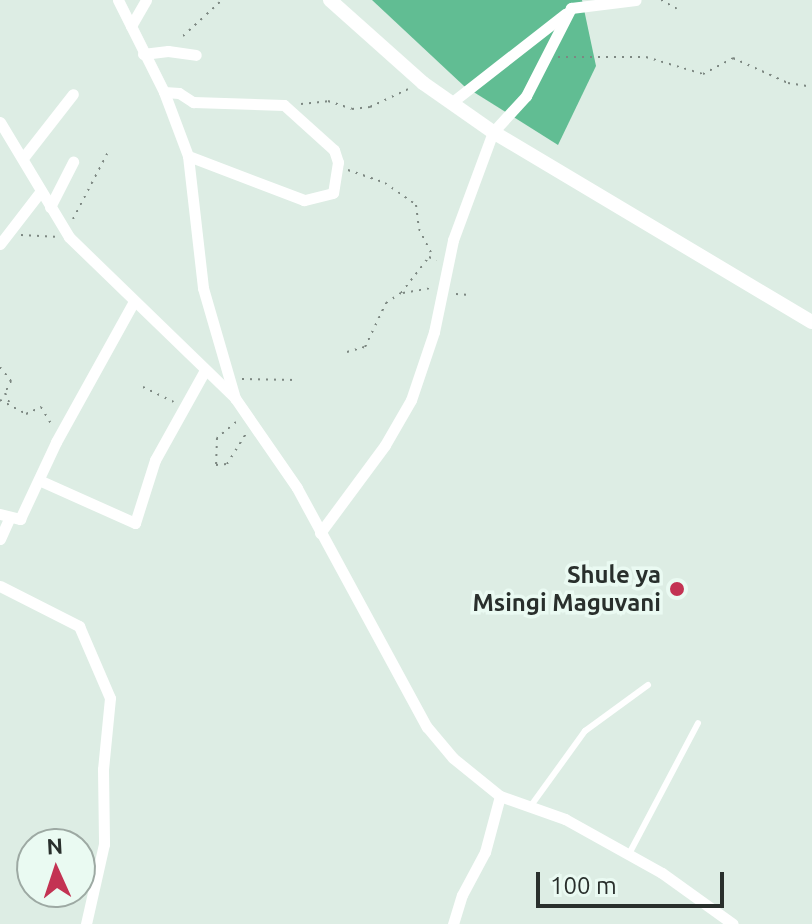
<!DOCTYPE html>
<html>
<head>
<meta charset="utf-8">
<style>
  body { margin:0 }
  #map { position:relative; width:812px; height:924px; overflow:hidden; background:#ddede4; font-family:Ubuntu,sans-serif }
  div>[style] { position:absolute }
  .forest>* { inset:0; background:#61bd93 }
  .path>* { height:2px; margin-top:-1px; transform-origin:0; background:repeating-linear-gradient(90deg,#7d8882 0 2px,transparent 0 8px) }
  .service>* { height:6px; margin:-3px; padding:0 3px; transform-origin:3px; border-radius:3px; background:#fff }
  .minor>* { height:11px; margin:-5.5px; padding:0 5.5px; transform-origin:5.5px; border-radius:5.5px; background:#fff }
  .tertiary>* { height:14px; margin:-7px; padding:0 7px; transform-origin:7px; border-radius:7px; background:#fff }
  .dots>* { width:22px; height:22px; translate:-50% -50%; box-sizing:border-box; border:4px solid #eafaf2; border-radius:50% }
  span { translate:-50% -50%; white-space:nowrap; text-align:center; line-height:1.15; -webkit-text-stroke:7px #eafaf2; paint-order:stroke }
  .poi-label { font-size:24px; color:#292f2c; font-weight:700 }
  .right { translate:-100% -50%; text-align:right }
  .north { position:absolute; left:16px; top:828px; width:80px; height:80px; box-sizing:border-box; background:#eafaf2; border:2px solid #9da9a3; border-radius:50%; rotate:357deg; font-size:22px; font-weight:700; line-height:32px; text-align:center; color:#292f2c }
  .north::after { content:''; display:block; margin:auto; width:28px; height:36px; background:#c33353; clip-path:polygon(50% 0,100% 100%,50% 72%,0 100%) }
  .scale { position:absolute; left:536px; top:872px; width:188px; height:36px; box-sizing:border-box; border:4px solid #292f2c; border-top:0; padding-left:10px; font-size:24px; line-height:28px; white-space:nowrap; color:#292f2c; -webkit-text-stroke:6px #eafaf2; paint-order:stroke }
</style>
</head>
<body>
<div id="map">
  <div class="forest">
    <i style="clip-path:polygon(372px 0,582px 0,596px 66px,558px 145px,464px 86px)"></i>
  </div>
  <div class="path">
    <i style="left:661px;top:0;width:18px;rotate:29deg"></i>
    <i style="left:183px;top:36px;width:53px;rotate:-42.7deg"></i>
    <i style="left:558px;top:57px;width:88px"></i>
    <i style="left:646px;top:57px;width:59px;rotate:16.6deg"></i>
    <i style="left:703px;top:74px;width:34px;rotate:-28deg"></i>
    <i style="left:733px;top:58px;width:60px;rotate:24.4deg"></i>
    <i style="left:788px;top:83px;width:24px;rotate:9deg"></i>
    <i style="left:301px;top:104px;width:27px;rotate:-6deg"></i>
    <i style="left:328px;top:101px;width:25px;rotate:18deg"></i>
    <i style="left:352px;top:109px;width:18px;rotate:-6deg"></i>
    <i style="left:370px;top:107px;width:42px;rotate:-25.3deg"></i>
    <i style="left:348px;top:170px;width:39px;rotate:19deg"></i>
    <i style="left:385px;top:183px;width:38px;rotate:35deg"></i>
    <i style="left:416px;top:205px;width:24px;rotate:83deg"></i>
    <i style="left:419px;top:229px;width:30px;rotate:63deg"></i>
    <i style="left:73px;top:219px;width:76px;rotate:-62.4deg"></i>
    <i style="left:21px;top:235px;width:34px;rotate:3deg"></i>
    <i style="left:403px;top:293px;width:28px;rotate:-10deg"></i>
    <i style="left:456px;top:294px;width:14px;rotate:4deg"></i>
    <i style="left:347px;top:352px;width:19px;rotate:-16deg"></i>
    <i style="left:365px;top:347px;width:49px;rotate:-64.5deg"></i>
    <i style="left:386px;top:303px;width:18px;rotate:-34deg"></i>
    <i style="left:401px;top:293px;width:46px;rotate:-52.1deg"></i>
    <i style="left:429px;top:257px;width:8px;rotate:23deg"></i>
    <i style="left:0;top:367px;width:18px;rotate:52deg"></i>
    <i style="left:11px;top:381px;width:13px;rotate:117deg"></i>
    <i style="left:5px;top:393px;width:10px;rotate:66deg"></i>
    <i style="left:242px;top:379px;width:55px;rotate:1deg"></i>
    <i style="left:143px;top:387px;width:34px;rotate:26deg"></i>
    <i style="left:0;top:400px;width:30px;rotate:28deg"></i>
    <i style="left:26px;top:414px;width:17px;rotate:-25deg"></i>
    <i style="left:41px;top:407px;width:21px;rotate:59deg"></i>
    <i style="left:236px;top:422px;width:25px;rotate:140deg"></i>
    <i style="left:217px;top:438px;width:27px;rotate:92deg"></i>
    <i style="left:216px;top:465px;width:11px;rotate:-5deg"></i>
    <i style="left:227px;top:464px;width:36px;rotate:-58deg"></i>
  </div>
  <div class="service">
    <i style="left:530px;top:807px;width:94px;rotate:-54.1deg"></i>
    <i style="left:585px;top:731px;width:78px;rotate:-36.1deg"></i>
    <i style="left:629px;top:854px;width:148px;rotate:-62.2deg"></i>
  </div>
  <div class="minor">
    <i style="left:118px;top:0;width:103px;rotate:63.4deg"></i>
    <i style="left:164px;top:92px;width:68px;rotate:69.4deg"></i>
    <i style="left:188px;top:156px;width:133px;rotate:83.5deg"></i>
    <i style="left:203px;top:288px;width:115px;rotate:73.8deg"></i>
    <i style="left:235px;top:398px;width:109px;rotate:55.4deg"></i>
    <i style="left:297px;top:488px;width:272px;rotate:61.5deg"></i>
    <i style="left:427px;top:727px;width:40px;rotate:50deg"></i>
    <i style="left:453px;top:758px;width:60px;rotate:39deg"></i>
    <i style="left:500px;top:796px;width:69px;rotate:19.5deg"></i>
    <i style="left:565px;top:819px;width:111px;rotate:29.1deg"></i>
    <i style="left:662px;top:873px;width:87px;rotate:35.7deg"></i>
    <i style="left:131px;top:26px;width:30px;rotate:-60deg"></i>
    <i style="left:143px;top:54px;width:25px;rotate:-7deg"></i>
    <i style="left:168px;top:51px;width:28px;rotate:8deg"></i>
    <i style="left:164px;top:92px;width:15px;rotate:4deg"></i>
    <i style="left:179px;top:93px;width:17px;rotate:33deg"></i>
    <i style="left:193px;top:102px;width:91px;rotate:1.9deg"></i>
    <i style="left:284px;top:105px;width:67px;rotate:42deg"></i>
    <i style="left:334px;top:150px;width:13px;rotate:72deg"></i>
    <i style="left:338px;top:162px;width:31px;rotate:99deg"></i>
    <i style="left:333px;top:193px;width:30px;rotate:166deg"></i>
    <i style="left:304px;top:200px;width:124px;rotate:-159.2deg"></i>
    <i style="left:451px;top:103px;width:145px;rotate:-38deg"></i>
    <i style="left:0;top:122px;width:134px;rotate:59deg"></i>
    <i style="left:69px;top:237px;width:228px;rotate:44.1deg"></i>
    <i style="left:23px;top:158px;width:81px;rotate:-52deg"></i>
    <i style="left:50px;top:207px;width:51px;rotate:-62.9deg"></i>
    <i style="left:0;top:244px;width:67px;rotate:-52.3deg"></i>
    <i style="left:41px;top:481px;width:103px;rotate:24.1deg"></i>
    <i style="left:135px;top:523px;width:66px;rotate:-72.4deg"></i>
    <i style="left:155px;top:460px;width:101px;rotate:-60.9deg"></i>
    <i style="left:0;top:514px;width:21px;rotate:14deg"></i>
    <i style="left:20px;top:519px;width:85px;rotate:-64.9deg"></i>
    <i style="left:56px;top:442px;width:161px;rotate:-61deg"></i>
    <i style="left:320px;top:533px;width:109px;rotate:-53.5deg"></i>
    <i style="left:385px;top:445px;width:52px;rotate:-60deg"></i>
    <i style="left:411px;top:400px;width:72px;rotate:-71.3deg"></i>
    <i style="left:434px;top:332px;width:94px;rotate:-78.3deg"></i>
    <i style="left:453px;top:240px;width:115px;rotate:-69.7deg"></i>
    <i style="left:493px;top:132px;width:49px;rotate:-47.5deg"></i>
    <i style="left:526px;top:96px;width:99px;rotate:-62.9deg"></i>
    <i style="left:571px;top:8px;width:65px;rotate:-7deg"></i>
    <i style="left:0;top:539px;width:22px;rotate:-66deg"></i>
    <i style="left:0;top:586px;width:89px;rotate:26.9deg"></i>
    <i style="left:79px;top:626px;width:78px;rotate:66.7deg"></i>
    <i style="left:110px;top:698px;width:71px;rotate:95.6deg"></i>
    <i style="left:103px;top:769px;width:75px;rotate:89.2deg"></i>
    <i style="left:104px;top:844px;width:82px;rotate:102.7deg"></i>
    <i style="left:453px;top:924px;width:30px;rotate:-73deg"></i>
    <i style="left:462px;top:895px;width:49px;rotate:-61.9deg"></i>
    <i style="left:485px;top:852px;width:58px;rotate:-75deg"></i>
  </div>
  <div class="tertiary">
    <i style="left:330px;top:0;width:125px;rotate:41.7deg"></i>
    <i style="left:423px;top:83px;width:85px;rotate:35deg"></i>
    <i style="left:493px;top:132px;width:371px;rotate:30.8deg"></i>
  </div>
  <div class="dots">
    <i style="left:677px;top:589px;background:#c33353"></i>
  </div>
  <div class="poi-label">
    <span class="right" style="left:661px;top:589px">Shule ya<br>Msingi Maguvani</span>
  </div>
  <div class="north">N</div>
  <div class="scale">100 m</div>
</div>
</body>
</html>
